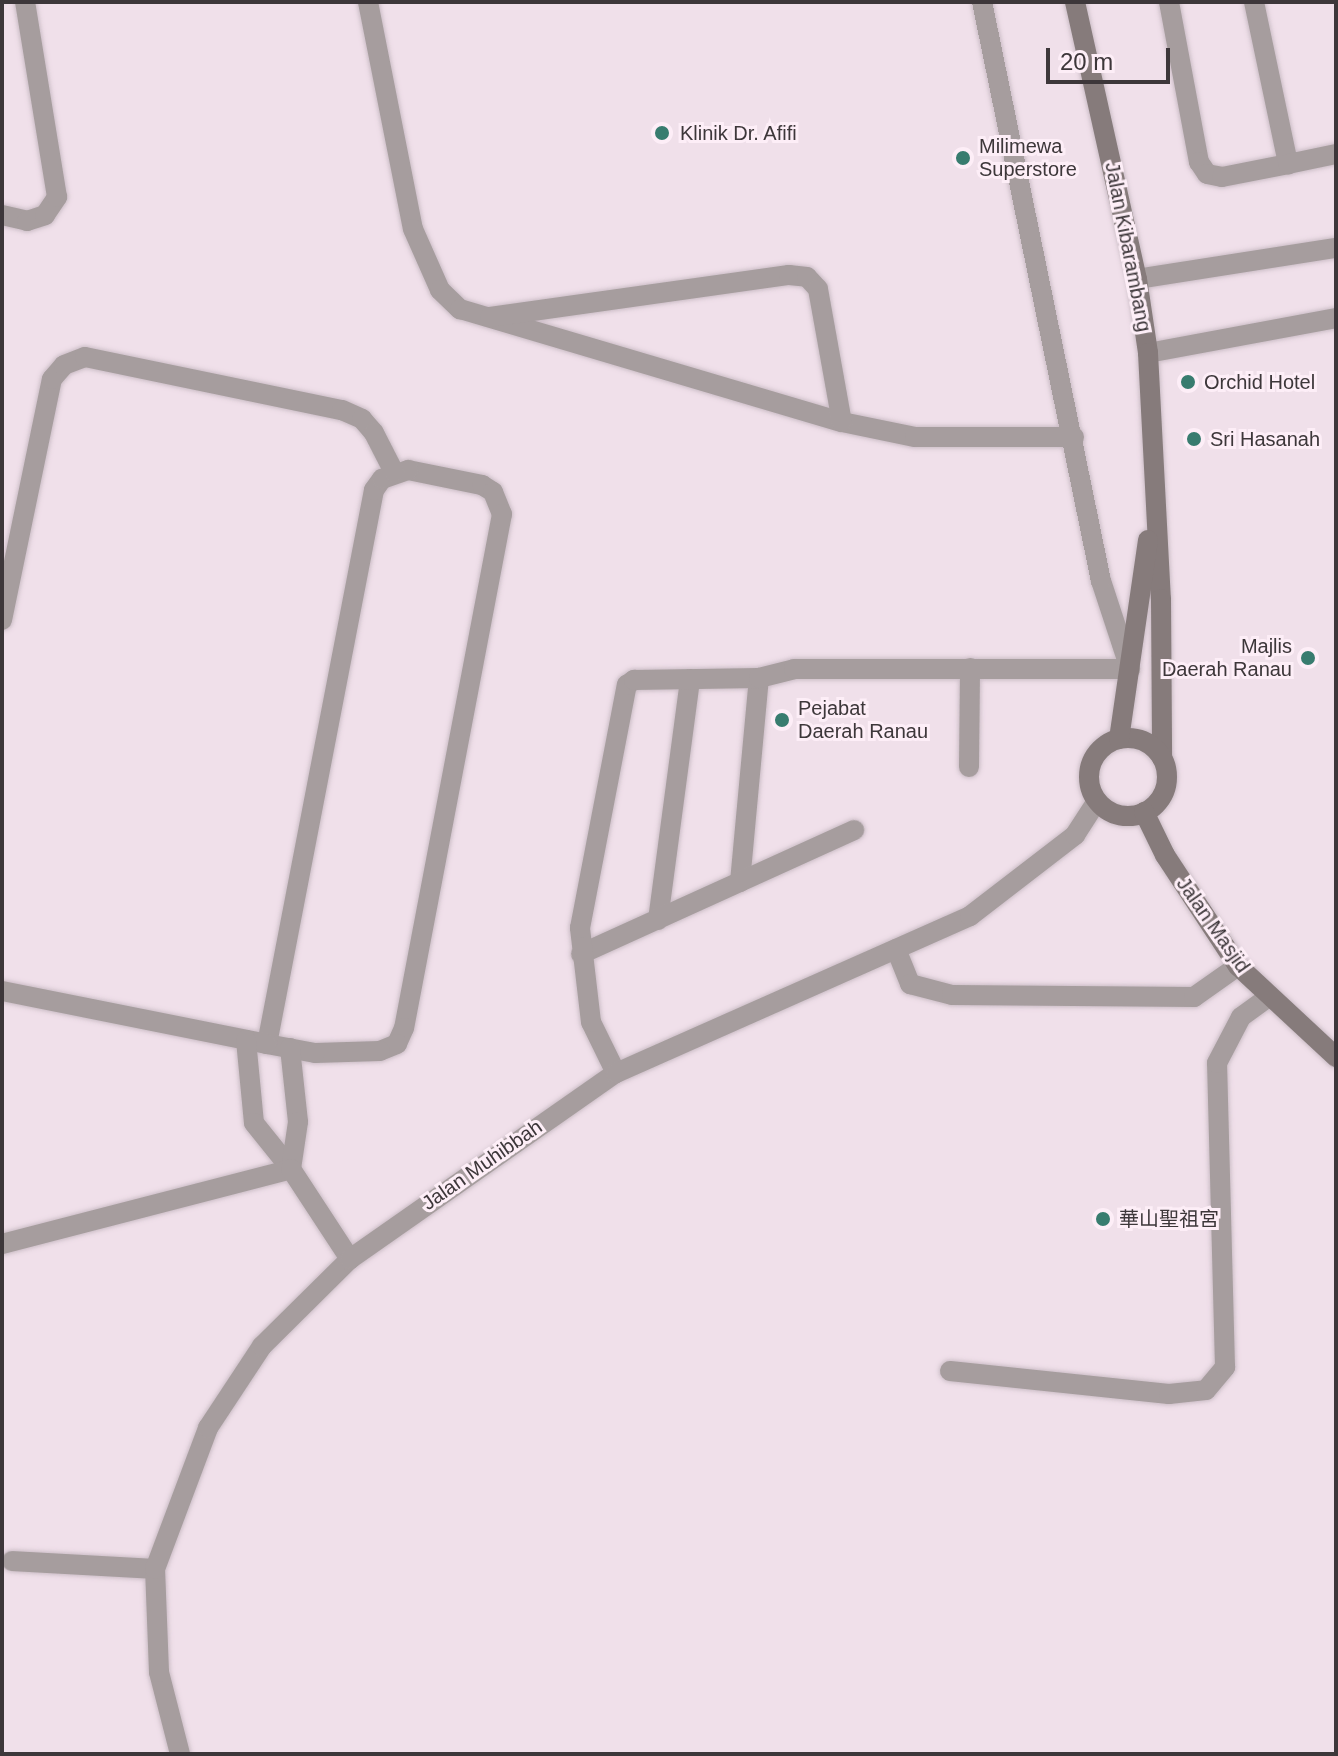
<!DOCTYPE html>
<html>
<head>
<meta charset="utf-8">
<style>
  body { margin:0 }
  #map { position:relative; width:1338px; height:1756px; overflow:hidden; background:#f0e0ea; font-family:Arial,"Noto Sans SC",sans-serif }
  div>[style] { position:absolute }
  .roads { filter:drop-shadow(0 0 2px #ccbec7) drop-shadow(0 0 2px #ccbec7) }
  .lane>* { height:20px; margin:-10px; padding:0 10px; transform-origin:10px; border-radius:10px; background:#a69d9e }
  .street>* { height:20px; margin:-10px; padding:0 10px; transform-origin:10px; border-radius:10px; background:#a69d9e }
  .secondary>* { height:20px; margin:-10px; padding:0 10px; transform-origin:10px; border-radius:10px; background:#867b7b }
  .secondary>.ring { margin:-10px; padding:0; box-sizing:content-box; background:none; border:20px solid #867b7b; border-radius:50% }
  .dots>* { width:22px; height:22px; translate:-50% -50%; box-sizing:border-box; border:4px solid #fdeef7; border-radius:50% }
  span { translate:-50% -50%; white-space:nowrap; text-align:center; line-height:1.15; -webkit-text-stroke:6px #fdeef7; paint-order:stroke }
  .poi-label { font-size:20px; color:#3d373a }
  .left { translate:0 -50%; text-align:left }
  .right { translate:-100% -50%; text-align:right }
  .street-label { font-size:20px; color:#3d373a }
  .frame { position:absolute; inset:0; border:4px solid #3d373a; pointer-events:none }
  .scale { position:absolute; left:1046px; top:48px; width:124px; height:36px; box-sizing:border-box; border:4px solid #3d373a; border-top:0; padding-left:10px; font-size:24px; line-height:28px; white-space:nowrap; color:#3d373a; -webkit-text-stroke:6px #fdeef7; paint-order:stroke }
</style>
</head>
<body>
<div id="map">
  <div class="roads">
    <div class="lane">
      <i style="left:368px;top:2px;width:231px;rotate:78.8deg"></i>
      <i style="left:413px;top:229px;width:67px;rotate:66.1deg"></i>
      <i style="left:440px;top:290px;width:28px;rotate:44deg"></i>
      <i style="left:460px;top:309px;width:398px;rotate:16.5deg"></i>
      <i style="left:842px;top:422px;width:75px;rotate:11.6deg"></i>
      <i style="left:915px;top:437px;width:159px"></i>
      <i style="left:1169px;top:2px;width:163px;rotate:79.4deg"></i>
      <i style="left:1199px;top:162px;width:14px;rotate:56deg"></i>
      <i style="left:1207px;top:174px;width:15px;rotate:11deg"></i>
      <i style="left:1222px;top:177px;width:67px;rotate:-11.1deg"></i>
      <i style="left:1254px;top:2px;width:166px;rotate:78.1deg"></i>
      <i style="left:1288px;top:164px;width:49px;rotate:-11.8deg"></i>
      <i style="left:2px;top:215px;width:26px;rotate:13deg"></i>
      <i style="left:27px;top:221px;width:19px;rotate:-18deg"></i>
      <i style="left:45px;top:215px;width:22px;rotate:-56deg"></i>
      <i style="left:57px;top:197px;width:198px;rotate:-99.3deg"></i>
      <i style="left:490px;top:317px;width:302px;rotate:-8deg"></i>
      <i style="left:789px;top:275px;width:18px;rotate:6deg"></i>
      <i style="left:807px;top:277px;width:16px;rotate:47deg"></i>
      <i style="left:818px;top:289px;width:135px;rotate:79.8deg"></i>
      <i style="left:408px;top:470px;width:76px;rotate:11.5deg"></i>
      <i style="left:482px;top:485px;width:13px;rotate:32deg"></i>
      <i style="left:493px;top:492px;width:24px;rotate:68deg"></i>
      <i style="left:502px;top:514px;width:523px;rotate:100.79deg"></i>
      <i style="left:404px;top:1028px;width:17px;rotate:114deg"></i>
      <i style="left:397px;top:1044px;width:18px;rotate:158deg"></i>
      <i style="left:380px;top:1051px;width:65px;rotate:178.2deg"></i>
      <i style="left:315px;top:1053px;width:49px;rotate:-169.4deg"></i>
      <i style="left:267px;top:1044px;width:564px;rotate:-79.07deg"></i>
      <i style="left:374px;top:490px;width:14px;rotate:-54deg"></i>
      <i style="left:382px;top:479px;width:28px;rotate:-19deg"></i>
      <i style="left:2px;top:620px;width:246px;rotate:-78.3deg"></i>
      <i style="left:52px;top:379px;width:18px;rotate:-49deg"></i>
      <i style="left:64px;top:365px;width:22px;rotate:-21deg"></i>
      <i style="left:85px;top:357px;width:262px;rotate:11.7deg"></i>
      <i style="left:342px;top:410px;width:22px;rotate:24deg"></i>
      <i style="left:362px;top:419px;width:18px;rotate:49deg"></i>
      <i style="left:374px;top:433px;width:44px;rotate:62.9deg"></i>
      <i style="left:969px;top:767px;width:99px;rotate:-89.4deg"></i>
      <i style="left:740px;top:882px;width:205px;rotate:-84.7deg"></i>
      <i style="left:658px;top:920px;width:243px;rotate:-82.4deg"></i>
      <i style="left:896px;top:949px;width:38px;rotate:68deg"></i>
      <i style="left:910px;top:984px;width:43px;rotate:14.7deg"></i>
      <i style="left:952px;top:995px;width:242px;rotate:0.5deg"></i>
      <i style="left:1194px;top:997px;width:54px;rotate:-35.2deg"></i>
      <i style="left:581px;top:954px;width:300px;rotate:-24.4deg"></i>
      <i style="left:2px;top:991px;width:270px;rotate:11.3deg"></i>
      <i style="left:246px;top:1040px;width:83px;rotate:84.5deg"></i>
      <i style="left:254px;top:1123px;width:59px;rotate:51.2deg"></i>
      <i style="left:290px;top:1048px;width:74px;rotate:83.8deg"></i>
      <i style="left:298px;top:1122px;width:48px;rotate:98.5deg"></i>
      <i style="left:616px;top:1073px;width:57px;rotate:-116.1deg"></i>
      <i style="left:591px;top:1022px;width:95px;rotate:-96.7deg"></i>
      <i style="left:580px;top:928px;width:248px;rotate:-79.1deg"></i>
      <i style="left:627px;top:685px;width:9px;rotate:-36deg"></i>
      <i style="left:634px;top:680px;width:125px;rotate:-0.9deg"></i>
      <i style="left:759px;top:678px;width:36px;rotate:-14deg"></i>
      <i style="left:794px;top:669px;width:336px"></i>
      <i style="left:1130px;top:669px;width:93px;rotate:-108.2deg"></i>
      <i style="left:1101px;top:581px;width:591px;rotate:-101.61deg"></i>
      <i style="left:950px;top:1371px;width:220px;rotate:6deg"></i>
      <i style="left:1169px;top:1394px;width:37px;rotate:-6deg"></i>
      <i style="left:1206px;top:1390px;width:30px;rotate:-50deg"></i>
      <i style="left:1225px;top:1367px;width:304px;rotate:-91.5deg"></i>
      <i style="left:1217px;top:1063px;width:52px;rotate:-62.4deg"></i>
      <i style="left:1241px;top:1017px;width:34px;rotate:-36deg"></i>
    </div>
    <div class="street">
      <i style="left:1137px;top:279px;width:201px;rotate:-8.9deg"></i>
      <i style="left:1148px;top:353px;width:191px;rotate:-10.5deg"></i>
      <i style="left:2px;top:1244px;width:299px;rotate:-14.5deg"></i>
      <i style="left:291px;top:1169px;width:108px;rotate:56.8deg"></i>
      <i style="left:12px;top:1561px;width:143px;rotate:3.2deg"></i>
      <i style="left:180px;top:1754px;width:85px;rotate:-104.4deg"></i>
      <i style="left:159px;top:1672px;width:103px;rotate:-92.2deg"></i>
      <i style="left:155px;top:1569px;width:151px;rotate:-69.4deg"></i>
      <i style="left:208px;top:1428px;width:98px;rotate:-56.6deg"></i>
      <i style="left:262px;top:1346px;width:124px;rotate:-44.7deg"></i>
      <i style="left:350px;top:1259px;width:325px;rotate:-35deg"></i>
      <i style="left:616px;top:1073px;width:387px;rotate:-23.9deg"></i>
      <i style="left:970px;top:916px;width:133px;rotate:-37.6deg"></i>
      <i style="left:1075px;top:835px;width:40px;rotate:-57.1deg"></i>
    </div>
    <div class="secondary">
      <i style="left:1075px;top:2px;width:284px;rotate:77.4deg"></i>
      <i style="left:1137px;top:279px;width:75px;rotate:81.5deg"></i>
      <i style="left:1148px;top:353px;width:246px;rotate:87deg"></i>
      <i style="left:1161px;top:599px;width:159px;rotate:89.6deg"></i>
      <i class="ring" style="left:1089px;top:738px;width:58px;height:58px"></i>
      <i style="left:1119px;top:739px;width:201px;rotate:-81.7deg"></i>
      <i style="left:1144px;top:812px;width:48px;rotate:64deg"></i>
      <i style="left:1165px;top:855px;width:133px;rotate:56.7deg"></i>
      <i style="left:1238px;top:966px;width:134px;rotate:42.9deg"></i>
    </div>
  </div>
  <div class="dots">
    <i style="left:662px;top:133px;background:#387c6f"></i>
    <i style="left:963px;top:158px;background:#387c6f"></i>
    <i style="left:1188px;top:382px;background:#387c6f"></i>
    <i style="left:1194px;top:439px;background:#387c6f"></i>
    <i style="left:1308px;top:658px;background:#387c6f"></i>
    <i style="left:782px;top:720px;background:#387c6f"></i>
    <i style="left:1103px;top:1219px;background:#387c6f"></i>
  </div>
  <div class="poi-label">
    <span class="left" style="left:680px;top:133px">Klinik Dr. Afifi</span>
    <span class="left" style="left:979px;top:158px">Milimewa<br>Superstore</span>
    <span class="left" style="left:1204px;top:382px">Orchid Hotel</span>
    <span class="left" style="left:1210px;top:439px">Sri Hasanah</span>
    <span class="right" style="left:1292px;top:658px">Majlis<br>Daerah Ranau</span>
    <span class="left" style="left:798px;top:720px">Pejabat<br>Daerah Ranau</span>
    <span class="left" style="left:1119px;top:1219px">華山聖祖宮</span>
  </div>
  <div class="street-label">
    <span style="left:1128px;top:247px;rotate:79deg">Jalan Kibarambang</span>
    <span style="left:1213px;top:925px;rotate:55deg">Jalan Masjid</span>
    <span style="left:482px;top:1165px;rotate:-35deg">Jalan Muhibbah</span>
  </div>
  <div class="frame"></div>
  <div class="scale">20 m</div>
</div>
</body>
</html>
